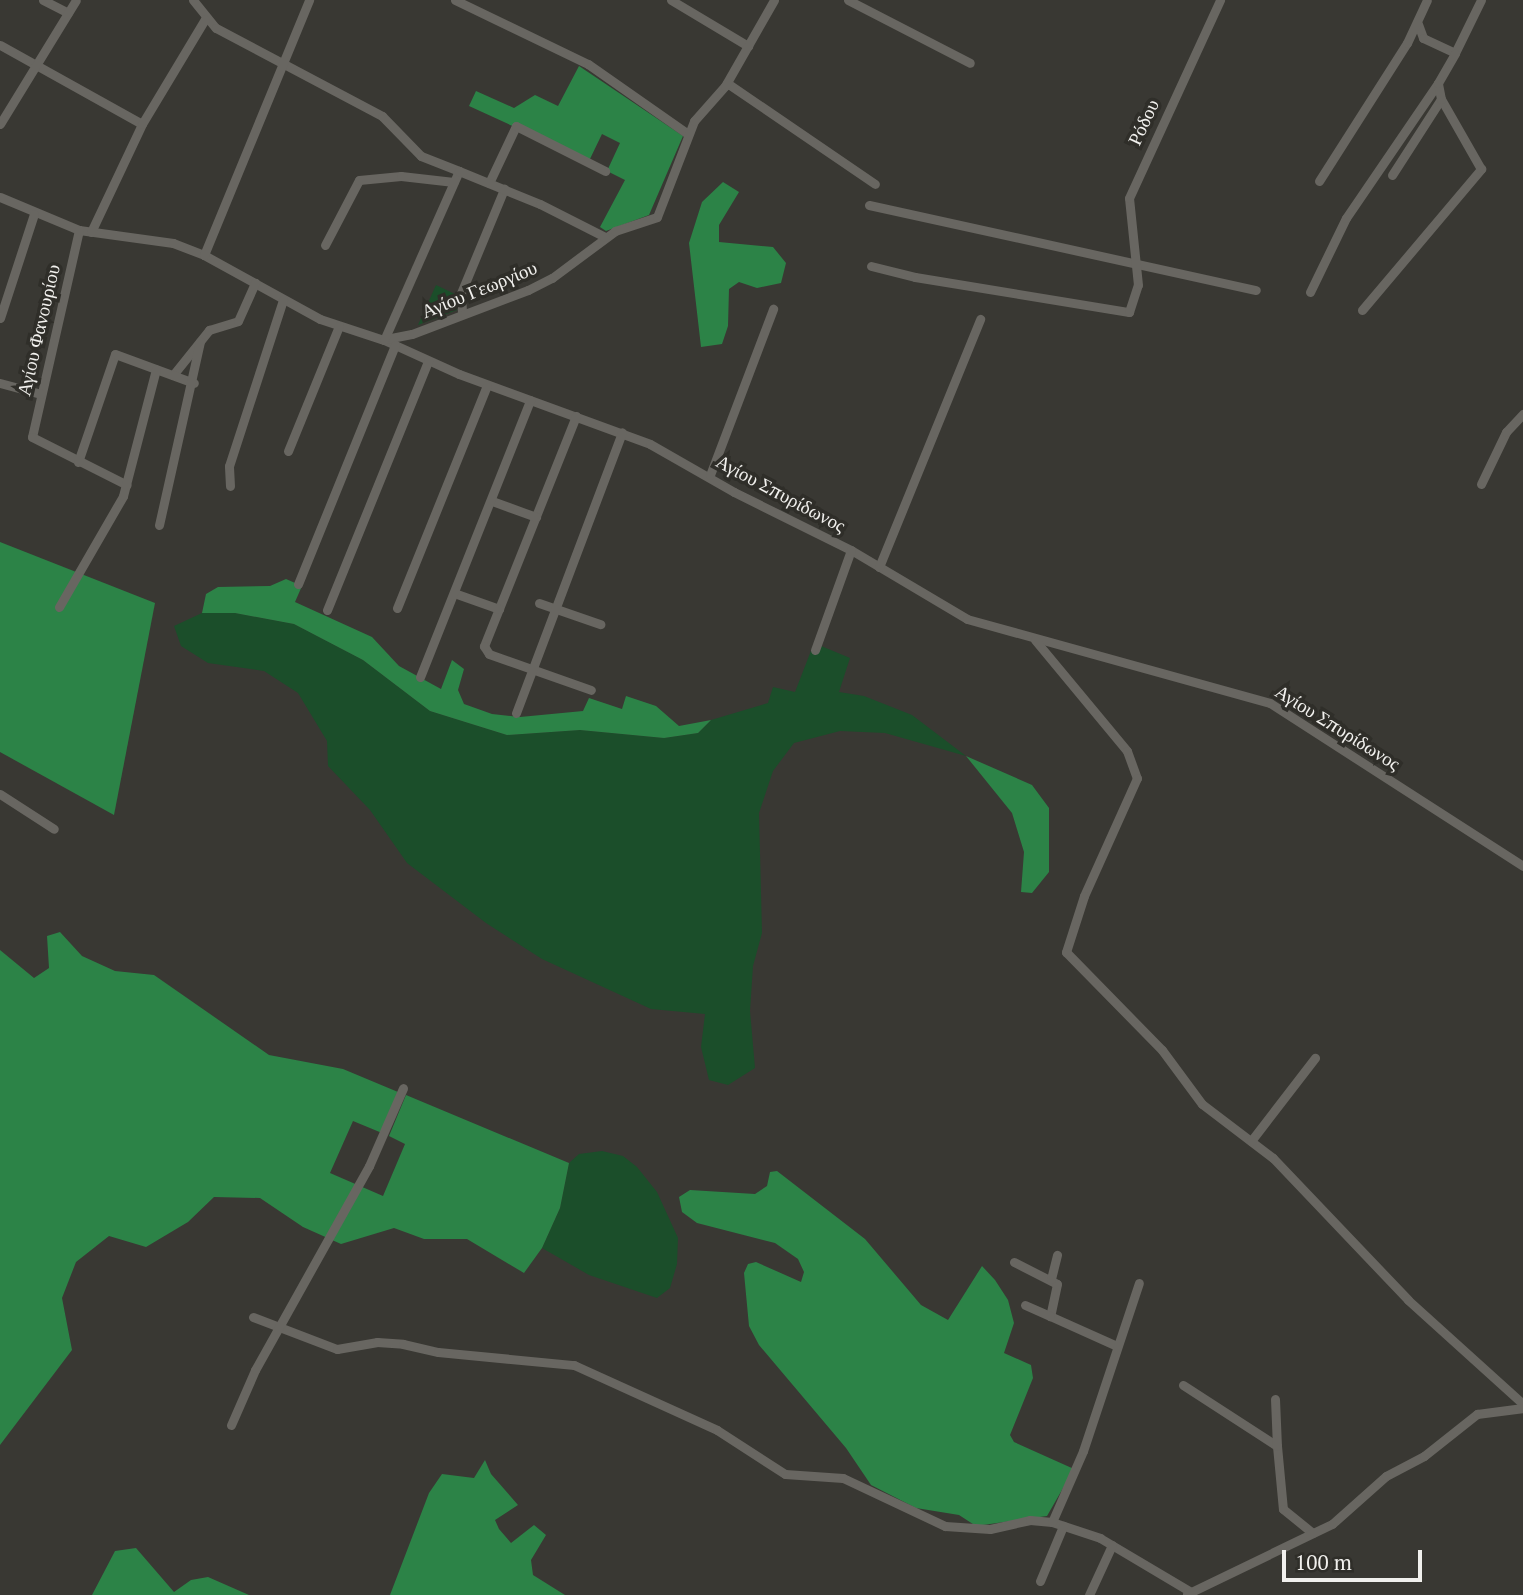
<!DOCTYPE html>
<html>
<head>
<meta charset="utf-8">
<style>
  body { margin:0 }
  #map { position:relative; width:1523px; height:1595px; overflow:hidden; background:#393833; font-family:"PT Serif",serif }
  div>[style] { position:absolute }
  .green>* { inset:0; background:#1b4e2a }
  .forest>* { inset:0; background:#2c8347 }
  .street>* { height:9px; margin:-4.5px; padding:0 4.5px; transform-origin:4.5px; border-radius:4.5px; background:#686661 }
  span { translate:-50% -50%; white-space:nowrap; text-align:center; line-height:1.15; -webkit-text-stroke:7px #2f2e29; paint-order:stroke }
  .street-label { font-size:19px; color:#f1f0ed }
  .scale { position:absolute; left:1282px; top:1550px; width:140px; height:32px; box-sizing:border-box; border:4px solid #f1f0ed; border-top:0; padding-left:9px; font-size:21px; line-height:24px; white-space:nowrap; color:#f1f0ed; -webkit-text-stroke:5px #2f2e29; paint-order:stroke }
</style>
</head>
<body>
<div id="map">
  <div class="green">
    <i style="clip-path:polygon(436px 285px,457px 295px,457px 310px,418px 325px)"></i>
    <i style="clip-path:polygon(202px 613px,235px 613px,294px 624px,363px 660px,430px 711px,507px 735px,580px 730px,664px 738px,698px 733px,711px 720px,768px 703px,773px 687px,795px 692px,814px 643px,850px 658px,839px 692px,864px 696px,912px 715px,966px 756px,885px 733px,840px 731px,794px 743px,773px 771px,759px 813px,762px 933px,753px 966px,750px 1011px,755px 1068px,728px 1085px,709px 1080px,701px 1047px,705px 1014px,651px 1009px,542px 959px,486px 923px,407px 863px,370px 810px,328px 766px,327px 741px,298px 693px,264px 671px,208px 663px,181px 646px,174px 626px)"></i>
    <i style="clip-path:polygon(602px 1151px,623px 1156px,637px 1167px,657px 1192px,678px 1238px,677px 1264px,670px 1288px,657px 1298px,589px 1275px,542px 1248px,560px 1208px,569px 1163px,579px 1154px)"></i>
  </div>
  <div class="forest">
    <i style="clip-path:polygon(579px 66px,683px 136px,649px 215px,606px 231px,600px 227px,625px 180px,607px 171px,620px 143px,602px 134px,589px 161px,469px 106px,476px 91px,514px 108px,535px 95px,558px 106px)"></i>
    <i style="clip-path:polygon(723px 182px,739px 192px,719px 225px,719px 242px,773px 247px,786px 263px,781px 283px,757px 288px,739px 282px,729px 289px,728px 326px,722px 344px,701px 347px,689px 243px,702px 202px)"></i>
    <i style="clip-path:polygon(0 542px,155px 603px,114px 815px,0 752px)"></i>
    <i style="clip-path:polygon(286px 579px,302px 586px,295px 602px,372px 637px,399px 666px,441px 689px,452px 660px,464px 669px,458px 690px,464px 704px,492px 714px,520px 717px,583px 711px,589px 698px,622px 709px,626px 696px,656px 706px,679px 726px,711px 720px,698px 733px,664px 738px,580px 730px,507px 735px,430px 711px,363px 660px,294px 624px,235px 613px,202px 613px,206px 594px,218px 587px,270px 586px)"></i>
    <i style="clip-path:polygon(966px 756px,1032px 785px,1049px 808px,1049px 872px,1032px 893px,1021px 892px,1024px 852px,1012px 813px)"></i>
    <i style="clip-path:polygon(60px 932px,82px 956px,115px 971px,154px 975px,269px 1055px,343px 1069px,398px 1092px,382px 1133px,353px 1121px,330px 1173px,383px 1196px,405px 1144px,389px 1136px,406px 1095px,569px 1163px,560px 1208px,542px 1248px,524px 1273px,467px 1239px,424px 1239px,394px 1228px,341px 1244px,303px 1227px,260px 1198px,214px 1197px,188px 1222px,146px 1247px,109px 1236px,76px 1262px,62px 1298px,72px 1350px,0 1445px,0 950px,34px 978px,49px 968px,47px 936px)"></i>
    <i style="clip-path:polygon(777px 1171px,865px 1239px,921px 1305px,948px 1320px,982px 1266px,995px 1280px,1008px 1300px,1014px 1323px,1004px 1353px,1031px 1365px,1033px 1378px,1010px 1435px,1014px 1442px,1074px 1469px,1047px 1516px,976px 1526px,959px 1515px,916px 1508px,871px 1485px,846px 1448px,759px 1345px,749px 1326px,744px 1273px,748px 1264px,756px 1262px,801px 1282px,804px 1272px,798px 1259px,775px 1243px,697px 1223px,682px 1212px,679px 1197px,690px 1190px,755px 1194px,767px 1186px,770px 1172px)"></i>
    <i style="clip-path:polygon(485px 1460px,491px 1474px,518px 1505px,495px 1520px,499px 1529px,511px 1543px,534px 1525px,546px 1535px,531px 1560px,533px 1575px,565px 1595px,390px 1595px,429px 1493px,442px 1474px,474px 1478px)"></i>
    <i style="clip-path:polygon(136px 1548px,174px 1592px,191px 1580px,208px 1577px,249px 1595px,92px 1595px,115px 1551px)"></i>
  </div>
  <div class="street">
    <i style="left:43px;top:0;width:28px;rotate:27deg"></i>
    <i style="left:193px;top:0;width:36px;rotate:51deg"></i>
    <i style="left:216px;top:28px;width:188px;rotate:27.9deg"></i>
    <i style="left:382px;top:116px;width:56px;rotate:45.7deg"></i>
    <i style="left:421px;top:156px;width:41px;rotate:21.5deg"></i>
    <i style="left:455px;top:0;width:148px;rotate:25.7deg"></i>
    <i style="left:588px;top:64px;width:122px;rotate:35deg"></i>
    <i style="left:671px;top:0;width:90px;rotate:30.9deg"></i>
    <i style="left:848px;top:0;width:137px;rotate:27.3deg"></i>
    <i style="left:1418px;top:24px;width:15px;rotate:70deg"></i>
    <i style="left:1423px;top:38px;width:35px;rotate:25deg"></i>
    <i style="left:1455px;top:53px;width:59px;rotate:-63.9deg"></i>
    <i style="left:0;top:45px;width:162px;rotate:29.1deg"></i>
    <i style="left:727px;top:83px;width:179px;rotate:34.3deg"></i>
    <i style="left:0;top:124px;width:145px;rotate:-58.5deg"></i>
    <i style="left:1392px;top:175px;width:90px;rotate:-57.2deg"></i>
    <i style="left:1319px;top:181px;width:164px;rotate:-57.5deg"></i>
    <i style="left:1407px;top:43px;width:47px;rotate:-65.1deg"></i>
    <i style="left:489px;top:183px;width:63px;rotate:-64.7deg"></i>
    <i style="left:516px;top:126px;width:100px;rotate:26.8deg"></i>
    <i style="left:0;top:197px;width:86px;rotate:22.7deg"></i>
    <i style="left:79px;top:230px;width:95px;rotate:7.9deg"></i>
    <i style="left:173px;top:243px;width:33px;rotate:21deg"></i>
    <i style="left:204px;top:255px;width:132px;rotate:28.9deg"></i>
    <i style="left:320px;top:319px;width:67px;rotate:18.2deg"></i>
    <i style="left:384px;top:340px;width:82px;rotate:24.4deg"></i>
    <i style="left:459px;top:374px;width:203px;rotate:20.1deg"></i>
    <i style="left:650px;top:444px;width:97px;rotate:29.7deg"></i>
    <i style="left:734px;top:492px;width:131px;rotate:26.4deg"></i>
    <i style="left:851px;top:550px;width:135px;rotate:30.7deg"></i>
    <i style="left:967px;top:619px;width:314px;rotate:15.5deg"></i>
    <i style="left:1270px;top:703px;width:301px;rotate:32.8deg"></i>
    <i style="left:869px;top:205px;width:396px;rotate:12.4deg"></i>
    <i style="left:79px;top:230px;width:212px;rotate:102.8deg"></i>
    <i style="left:32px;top:437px;width:106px;rotate:26.8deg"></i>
    <i style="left:91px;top:232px;width:119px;rotate:-64.7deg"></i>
    <i style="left:142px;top:124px;width:122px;rotate:-59deg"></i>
    <i style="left:325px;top:245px;width:73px;rotate:-62.4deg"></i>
    <i style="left:359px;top:180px;width:42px;rotate:-5.4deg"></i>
    <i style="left:401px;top:176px;width:53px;rotate:6.5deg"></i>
    <i style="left:204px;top:255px;width:276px;rotate:-67.6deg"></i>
    <i style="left:871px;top:266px;width:45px;rotate:14deg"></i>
    <i style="left:915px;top:277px;width:217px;rotate:9.3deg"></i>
    <i style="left:1129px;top:312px;width:28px;rotate:-72deg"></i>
    <i style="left:1138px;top:285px;width:87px;rotate:-95.9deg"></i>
    <i style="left:1129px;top:198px;width:218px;rotate:-65.3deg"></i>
    <i style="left:1310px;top:292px;width:82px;rotate:-64.1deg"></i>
    <i style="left:1346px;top:218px;width:163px;rotate:-55.7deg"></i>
    <i style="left:1362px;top:310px;width:185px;rotate:-49.8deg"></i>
    <i style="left:1481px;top:169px;width:81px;rotate:-119.7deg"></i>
    <i style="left:1441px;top:99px;width:16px;rotate:-101deg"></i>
    <i style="left:1438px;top:83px;width:34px;rotate:-60deg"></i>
    <i style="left:462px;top:312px;width:19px;rotate:-93deg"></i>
    <i style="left:461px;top:293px;width:113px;rotate:-67.5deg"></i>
    <i style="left:0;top:318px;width:109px;rotate:-71.9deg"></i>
    <i style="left:386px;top:339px;width:26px;rotate:-11deg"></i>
    <i style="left:412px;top:334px;width:124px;rotate:-20.8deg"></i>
    <i style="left:528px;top:290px;width:27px;rotate:-27deg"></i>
    <i style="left:552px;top:278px;width:79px;rotate:-36.7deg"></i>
    <i style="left:615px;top:231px;width:44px;rotate:-18.4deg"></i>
    <i style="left:657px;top:217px;width:103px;rotate:-68.9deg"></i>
    <i style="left:694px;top:121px;width:47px;rotate:-48.5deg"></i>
    <i style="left:725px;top:86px;width:99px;rotate:-60.3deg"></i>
    <i style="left:384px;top:340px;width:185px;rotate:-66.1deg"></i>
    <i style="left:459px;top:171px;width:87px;rotate:22.2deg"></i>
    <i style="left:540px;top:204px;width:73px;rotate:26.9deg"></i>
    <i style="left:173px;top:375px;width:58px;rotate:-51.3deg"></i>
    <i style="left:209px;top:330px;width:30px;rotate:-17deg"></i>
    <i style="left:238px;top:321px;width:42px;rotate:-65.9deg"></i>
    <i style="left:0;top:383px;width:42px;rotate:15deg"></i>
    <i style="left:576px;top:416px;width:248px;rotate:111.8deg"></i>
    <i style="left:484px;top:646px;width:9px;rotate:58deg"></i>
    <i style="left:489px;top:654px;width:108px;rotate:19.4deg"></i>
    <i style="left:288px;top:451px;width:135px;rotate:-67.8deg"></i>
    <i style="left:78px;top:462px;width:114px;rotate:-71.1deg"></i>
    <i style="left:115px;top:354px;width:84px;rotate:20.2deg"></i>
    <i style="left:710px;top:475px;width:178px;rotate:-69.2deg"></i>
    <i style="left:1481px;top:484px;width:58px;rotate:-64.3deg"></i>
    <i style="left:1506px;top:432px;width:25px;rotate:-47deg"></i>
    <i style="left:230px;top:486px;width:20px;rotate:-93deg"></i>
    <i style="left:229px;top:466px;width:175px;rotate:-72deg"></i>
    <i style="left:492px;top:501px;width:47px;rotate:20deg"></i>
    <i style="left:159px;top:525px;width:188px;rotate:-77.4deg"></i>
    <i style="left:879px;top:567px;width:268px;rotate:-67.8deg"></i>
    <i style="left:298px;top:584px;width:258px;rotate:-67.9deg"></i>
    <i style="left:454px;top:593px;width:48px;rotate:19.6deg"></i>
    <i style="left:539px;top:603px;width:65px;rotate:19deg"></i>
    <i style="left:59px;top:607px;width:128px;rotate:-60deg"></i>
    <i style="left:123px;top:496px;width:131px;rotate:-75.4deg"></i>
    <i style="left:397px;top:608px;width:240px;rotate:-68deg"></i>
    <i style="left:327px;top:610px;width:269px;rotate:-67.9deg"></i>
    <i style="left:1035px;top:640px;width:144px;rotate:50.3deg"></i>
    <i style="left:1127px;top:751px;width:29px;rotate:70deg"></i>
    <i style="left:1137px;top:778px;width:129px;rotate:114.2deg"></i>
    <i style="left:1084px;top:896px;width:59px;rotate:107.8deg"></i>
    <i style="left:1066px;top:952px;width:137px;rotate:45.6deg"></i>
    <i style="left:1162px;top:1050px;width:67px;rotate:53.5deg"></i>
    <i style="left:1202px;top:1104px;width:89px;rotate:37.3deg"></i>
    <i style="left:1273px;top:1158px;width:196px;rotate:46.4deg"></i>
    <i style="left:1408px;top:1300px;width:155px;rotate:42.1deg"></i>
    <i style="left:815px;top:650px;width:106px;rotate:-70.2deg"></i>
    <i style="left:420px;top:677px;width:298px;rotate:-68.3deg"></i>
    <i style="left:516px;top:713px;width:300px;rotate:-69.3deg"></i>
    <i style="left:0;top:794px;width:64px;rotate:32.9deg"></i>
    <i style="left:1251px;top:1141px;width:105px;rotate:-52.4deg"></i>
    <i style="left:1014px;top:1262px;width:48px;rotate:27.1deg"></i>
    <i style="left:1057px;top:1284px;width:33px;rotate:102deg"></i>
    <i style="left:1050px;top:1316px;width:73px;rotate:24.1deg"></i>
    <i style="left:1051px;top:1279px;width:25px;rotate:-76deg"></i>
    <i style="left:1025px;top:1305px;width:27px;rotate:24deg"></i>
    <i style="left:253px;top:1317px;width:90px;rotate:20.9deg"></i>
    <i style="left:337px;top:1349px;width:41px;rotate:-9.9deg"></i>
    <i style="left:377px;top:1342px;width:26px;rotate:4deg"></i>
    <i style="left:403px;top:1344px;width:36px;rotate:13deg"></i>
    <i style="left:438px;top:1352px;width:137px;rotate:5.5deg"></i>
    <i style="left:574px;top:1365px;width:157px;rotate:24.4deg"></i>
    <i style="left:717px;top:1430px;width:81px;rotate:32.9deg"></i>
    <i style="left:785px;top:1474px;width:58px;rotate:3.9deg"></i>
    <i style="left:843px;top:1478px;width:113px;rotate:25.2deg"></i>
    <i style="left:945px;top:1526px;width:45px;rotate:3.8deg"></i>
    <i style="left:990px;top:1529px;width:41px;rotate:-12.7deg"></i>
    <i style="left:1030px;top:1520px;width:22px;rotate:5deg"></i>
    <i style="left:1052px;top:1522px;width:51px;rotate:18.4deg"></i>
    <i style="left:1100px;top:1538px;width:106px;rotate:30.7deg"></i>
    <i style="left:1183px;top:1385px;width:112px;rotate:33deg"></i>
    <i style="left:1277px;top:1446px;width:63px;rotate:84.6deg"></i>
    <i style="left:1283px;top:1509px;width:38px;rotate:39deg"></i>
    <i style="left:1275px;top:1399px;width:47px;rotate:87.6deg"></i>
    <i style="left:231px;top:1425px;width:60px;rotate:-66.4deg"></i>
    <i style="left:255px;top:1370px;width:234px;rotate:-60.8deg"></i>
    <i style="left:369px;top:1166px;width:85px;rotate:-66.4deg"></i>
    <i style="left:1052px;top:1522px;width:77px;rotate:-66.4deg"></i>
    <i style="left:1083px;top:1451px;width:177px;rotate:-71.6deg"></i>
    <i style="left:1040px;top:1581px;width:60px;rotate:-67.3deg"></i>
    <i style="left:1187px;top:1594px;width:161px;rotate:-25.8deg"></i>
    <i style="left:1332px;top:1524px;width:72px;rotate:-41.6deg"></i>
    <i style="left:1386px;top:1476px;width:43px;rotate:-27.8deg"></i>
    <i style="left:1424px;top:1456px;width:68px;rotate:-38.4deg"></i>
    <i style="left:1477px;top:1414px;width:46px;rotate:-7.4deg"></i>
    <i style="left:1089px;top:1595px;width:55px;rotate:-65.3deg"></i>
  </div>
  <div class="street-label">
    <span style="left:1143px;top:122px;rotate:-65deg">Ρόδου</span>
    <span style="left:479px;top:289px;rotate:-22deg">Αγίου Γεωργίου</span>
    <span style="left:38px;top:330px;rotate:-77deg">Αγίου Φανουρίου</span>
    <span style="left:781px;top:493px;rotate:28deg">Αγίου Σπυρίδωνος</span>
    <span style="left:1338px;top:727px;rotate:32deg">Αγίου Σπυρίδωνος</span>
  </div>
  <div class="scale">100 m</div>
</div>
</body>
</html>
